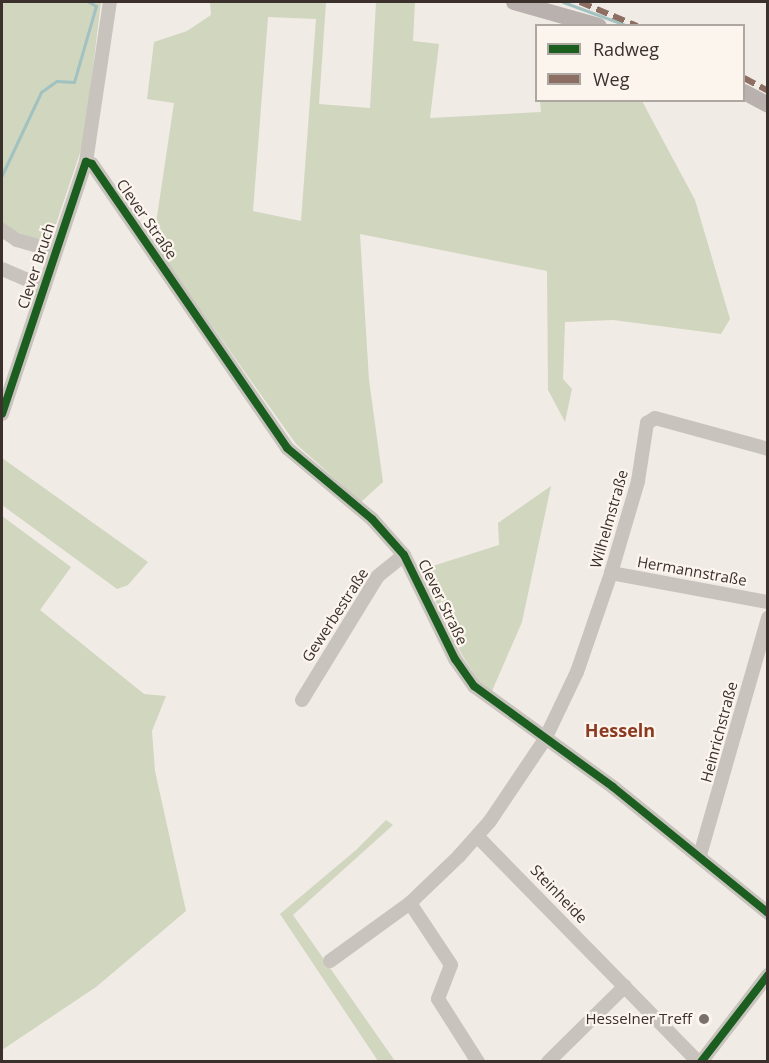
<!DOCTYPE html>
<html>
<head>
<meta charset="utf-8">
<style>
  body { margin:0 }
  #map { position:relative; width:769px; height:1063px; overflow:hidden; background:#f0ebe5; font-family:"Open Sans",sans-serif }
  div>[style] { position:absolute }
  .green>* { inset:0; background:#d1d6bf }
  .stream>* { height:3px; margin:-1.5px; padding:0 1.5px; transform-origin:1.5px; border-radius:1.5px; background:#a1c2c1 }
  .minor>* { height:14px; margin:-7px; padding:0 7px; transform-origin:7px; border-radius:7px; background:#c9c3be }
  .major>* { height:16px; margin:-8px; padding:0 8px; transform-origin:8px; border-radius:8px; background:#b8b1ad }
  .quiet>* { height:6px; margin-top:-3px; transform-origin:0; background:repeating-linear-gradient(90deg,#8d6e63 0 12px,transparent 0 18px) }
  .cycleway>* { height:8px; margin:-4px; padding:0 4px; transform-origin:4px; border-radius:4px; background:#1b5e20 }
  .dots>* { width:16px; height:16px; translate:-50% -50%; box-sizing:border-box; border:3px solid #fbf5ee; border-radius:50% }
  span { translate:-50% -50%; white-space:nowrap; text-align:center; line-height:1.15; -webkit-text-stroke:4.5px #fbf5ee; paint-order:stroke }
  .street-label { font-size:15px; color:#3b302b }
  .poi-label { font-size:15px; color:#3b302b }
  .right { translate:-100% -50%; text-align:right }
  .quarter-label { font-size:18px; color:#8c3b22; font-weight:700 }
  .frame { position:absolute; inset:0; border:3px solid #3b302b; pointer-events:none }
  .legend { position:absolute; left:535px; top:24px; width:210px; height:78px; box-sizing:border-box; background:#fbf5ee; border:2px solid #aea6a0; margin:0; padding:8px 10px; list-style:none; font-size:18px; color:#3b302b }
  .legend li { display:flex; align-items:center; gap:12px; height:30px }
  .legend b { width:30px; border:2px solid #aea6a0 }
</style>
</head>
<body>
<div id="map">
  <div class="green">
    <i style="clip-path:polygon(2px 2px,101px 2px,84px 141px,51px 239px,43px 244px,2px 225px)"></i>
    <i style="clip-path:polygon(evenodd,210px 2px,326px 2px,319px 104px,370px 108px,376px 2px,415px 2px,413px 41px,439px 44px,430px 118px,541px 112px,540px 101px,642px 101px,695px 200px,730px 319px,721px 334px,613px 320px,565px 322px,563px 379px,572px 389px,565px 422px,548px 390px,547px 271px,360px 234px,369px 380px,383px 482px,361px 502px,296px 444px,153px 243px,174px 103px,147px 99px,154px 42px,187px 31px,211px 15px,210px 2px,268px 17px,316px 19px,301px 221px,253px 211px,268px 17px)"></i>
    <i style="clip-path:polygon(2px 458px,148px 562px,128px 585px,117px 589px,2px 505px)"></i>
    <i style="clip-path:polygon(551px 486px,522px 622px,492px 691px,478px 680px,462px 655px,420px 570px,499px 545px,498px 523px)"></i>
    <i style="clip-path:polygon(2px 516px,71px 567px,40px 610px,144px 694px,166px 696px,152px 731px,155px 771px,186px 911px,96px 987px,2px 1050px)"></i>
    <i style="clip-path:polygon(386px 820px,393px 825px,293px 915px,395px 1061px,378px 1061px,280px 914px,356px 850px)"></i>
  </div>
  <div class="stream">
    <i style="left:563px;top:2px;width:69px;rotate:20.3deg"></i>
    <i style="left:2px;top:175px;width:92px;rotate:-64.8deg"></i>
    <i style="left:41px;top:92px;width:19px;rotate:-35deg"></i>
    <i style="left:57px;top:81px;width:17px;rotate:3deg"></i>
    <i style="left:74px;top:82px;width:79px;rotate:-73.9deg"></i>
    <i style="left:96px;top:6px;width:8px;rotate:-150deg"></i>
  </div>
  <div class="minor">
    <i style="left:86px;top:162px;width:6px;rotate:18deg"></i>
    <i style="left:92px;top:164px;width:345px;rotate:55.5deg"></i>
    <i style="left:287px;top:448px;width:111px;rotate:39.9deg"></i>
    <i style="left:372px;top:519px;width:48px;rotate:48.4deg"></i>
    <i style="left:404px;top:555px;width:116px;rotate:63.9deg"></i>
    <i style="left:455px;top:659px;width:33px;rotate:55deg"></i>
    <i style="left:474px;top:686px;width:172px;rotate:36deg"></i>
    <i style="left:613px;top:787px;width:200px;rotate:39.1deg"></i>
    <i style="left:2px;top:230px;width:18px;rotate:34deg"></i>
    <i style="left:17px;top:240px;width:40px;rotate:16deg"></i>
    <i style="left:2px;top:269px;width:46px;rotate:23.2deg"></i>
    <i style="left:2px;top:414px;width:266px;rotate:-71.6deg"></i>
    <i style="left:86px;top:162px;width:162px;rotate:-81.5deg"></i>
    <i style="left:611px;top:573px;width:160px;rotate:10.5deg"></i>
    <i style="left:302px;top:700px;width:145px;rotate:-58.5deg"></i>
    <i style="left:378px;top:576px;width:33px;rotate:-39deg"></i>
    <i style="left:477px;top:836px;width:316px;rotate:45.6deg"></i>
    <i style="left:700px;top:855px;width:247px;rotate:-74deg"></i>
    <i style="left:410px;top:903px;width:74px;rotate:56.5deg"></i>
    <i style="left:451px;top:965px;width:36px;rotate:111deg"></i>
    <i style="left:438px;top:999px;width:75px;rotate:57.6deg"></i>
    <i style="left:330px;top:961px;width:99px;rotate:-35.9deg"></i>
    <i style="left:410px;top:903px;width:68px;rotate:-43.8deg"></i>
    <i style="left:459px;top:856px;width:47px;rotate:-48.5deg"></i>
    <i style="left:490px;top:821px;width:99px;rotate:-56.1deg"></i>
    <i style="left:545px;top:739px;width:74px;rotate:-64.5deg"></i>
    <i style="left:577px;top:672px;width:105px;rotate:-71deg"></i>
    <i style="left:611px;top:573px;width:96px;rotate:-73.6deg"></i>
    <i style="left:638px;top:481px;width:59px;rotate:-81.2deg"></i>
    <i style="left:647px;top:423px;width:9px;rotate:-32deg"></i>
    <i style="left:655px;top:418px;width:117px;rotate:15.3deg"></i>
    <i style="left:548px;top:1062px;width:108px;rotate:-44.6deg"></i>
    <i style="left:701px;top:1062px;width:110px;rotate:-52.4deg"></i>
  </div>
  <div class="major">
    <i style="left:514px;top:2px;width:88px;rotate:15.8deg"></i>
    <i style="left:744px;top:92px;width:27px;rotate:28deg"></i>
  </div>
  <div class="quiet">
    <i style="left:580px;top:2px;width:62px;rotate:22.8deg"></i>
    <i style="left:744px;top:78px;width:27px;rotate:28deg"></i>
  </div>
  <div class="cycleway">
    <i style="left:2px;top:414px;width:266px;rotate:-71.6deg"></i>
    <i style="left:86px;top:162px;width:6px;rotate:18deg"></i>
    <i style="left:92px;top:164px;width:345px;rotate:55.5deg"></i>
    <i style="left:287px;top:448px;width:111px;rotate:39.9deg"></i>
    <i style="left:372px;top:519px;width:48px;rotate:48.4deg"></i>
    <i style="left:404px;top:555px;width:116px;rotate:63.9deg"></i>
    <i style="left:455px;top:659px;width:33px;rotate:55deg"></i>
    <i style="left:474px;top:686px;width:172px;rotate:36deg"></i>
    <i style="left:613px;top:787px;width:200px;rotate:39.1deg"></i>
    <i style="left:701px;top:1062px;width:110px;rotate:-52.4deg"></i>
  </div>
  <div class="dots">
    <i style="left:704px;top:1019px;background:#7a716c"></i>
  </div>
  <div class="street-label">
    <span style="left:147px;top:219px;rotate:55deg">Clever Straße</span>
    <span style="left:36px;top:266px;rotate:-72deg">Clever Bruch</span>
    <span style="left:609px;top:519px;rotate:-74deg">Wilhelmstraße</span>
    <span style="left:692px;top:571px;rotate:10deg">Hermannstraße</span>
    <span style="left:443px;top:602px;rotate:64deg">Clever Straße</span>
    <span style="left:335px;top:615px;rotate:-57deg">Gewerbestraße</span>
    <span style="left:719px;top:732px;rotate:-75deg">Heinrichstraße</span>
    <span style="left:559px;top:894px;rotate:46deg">Steinheide</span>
  </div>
  <div class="poi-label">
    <span class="right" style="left:692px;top:1019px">Hesselner Treff</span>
  </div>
  <div class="quarter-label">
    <span style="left:620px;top:730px">Hesseln</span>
  </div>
  <div class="frame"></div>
  <ul class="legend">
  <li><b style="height:8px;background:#1b5e20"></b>Radweg</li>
  <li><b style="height:8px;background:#8d6e63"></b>Weg</li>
  </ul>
</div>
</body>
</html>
